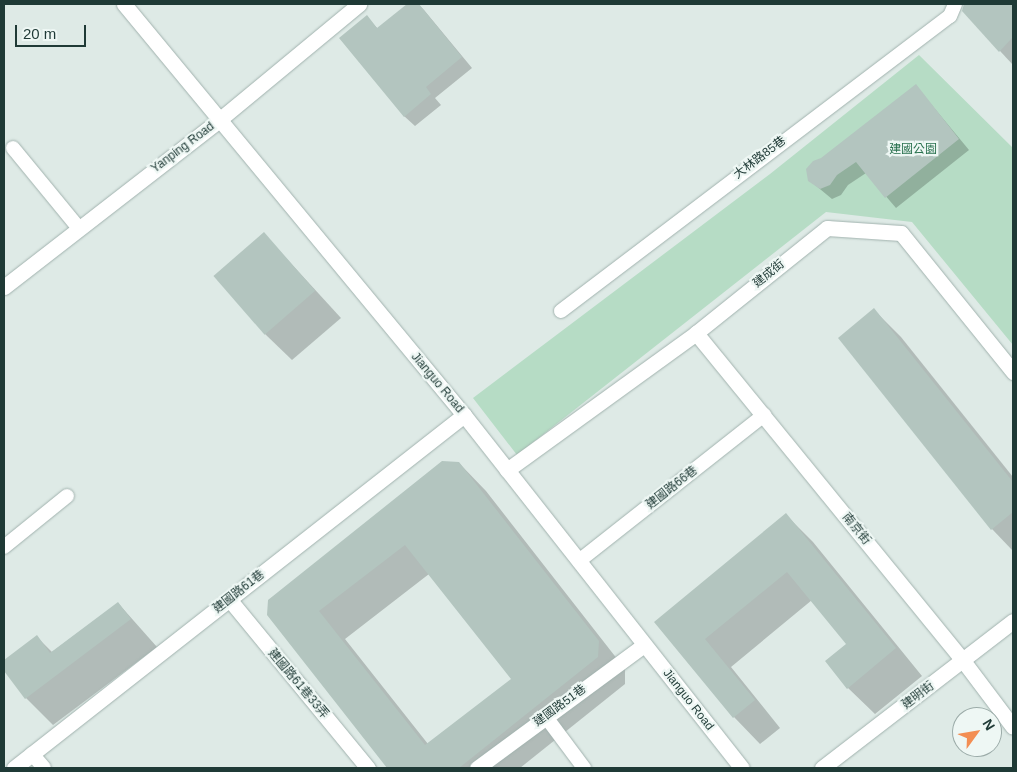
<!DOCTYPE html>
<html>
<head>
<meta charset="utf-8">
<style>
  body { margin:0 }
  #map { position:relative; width:1017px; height:772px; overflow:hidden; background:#deeae6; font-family:Helvetica,"Noto Sans TC",sans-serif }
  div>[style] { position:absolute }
  .green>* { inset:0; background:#b6dcc5 }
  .shadow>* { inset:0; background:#0003 }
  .building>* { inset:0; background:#b3c5bf; transform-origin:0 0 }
  .roads { filter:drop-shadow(0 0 1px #a1b2ae) drop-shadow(0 0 1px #a1b2ae) }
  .lane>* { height:14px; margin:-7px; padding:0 7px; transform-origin:7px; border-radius:7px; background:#fff }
  .street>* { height:15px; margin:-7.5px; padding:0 7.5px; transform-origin:7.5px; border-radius:7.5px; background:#fff }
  span { translate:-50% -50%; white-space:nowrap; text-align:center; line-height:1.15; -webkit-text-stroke:4.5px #eef7f4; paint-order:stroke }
  .street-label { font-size:12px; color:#1f3a36 }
  .park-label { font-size:12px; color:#29714e }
  .frame { position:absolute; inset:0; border:5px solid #1f3a36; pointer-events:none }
  .north { position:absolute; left:952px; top:707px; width:50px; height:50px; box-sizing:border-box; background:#eef7f4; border:1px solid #9baba8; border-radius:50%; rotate:58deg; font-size:14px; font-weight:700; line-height:20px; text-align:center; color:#1f3a36 }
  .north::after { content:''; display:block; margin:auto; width:18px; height:22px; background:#f38e53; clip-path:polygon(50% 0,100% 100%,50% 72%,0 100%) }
  .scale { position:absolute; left:15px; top:25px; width:71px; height:22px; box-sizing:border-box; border:2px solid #1f3a36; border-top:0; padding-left:6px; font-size:15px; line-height:18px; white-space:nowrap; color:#1f3a36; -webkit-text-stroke:4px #eef7f4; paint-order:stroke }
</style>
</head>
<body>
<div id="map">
  <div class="green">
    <i style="clip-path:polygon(919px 55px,1013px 148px,1013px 345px,912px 222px,826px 212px,517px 455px,473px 398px,770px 174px)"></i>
  </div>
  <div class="shadow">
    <i style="clip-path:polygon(409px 4px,418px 4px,424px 10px,472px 68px,435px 98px,441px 105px,415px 126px,404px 116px,367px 17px,378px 29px)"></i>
    <i style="clip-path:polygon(971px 4px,1013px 4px,1013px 65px,963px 11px)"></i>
    <i style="clip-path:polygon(916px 86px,969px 150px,896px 208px,866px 173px,848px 185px,841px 195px,832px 199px,809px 180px,822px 159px)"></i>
    <i style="clip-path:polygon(264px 234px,341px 318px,292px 360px,265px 334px)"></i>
    <i style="clip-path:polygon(874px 310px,901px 337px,1013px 477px,1013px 551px,992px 529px)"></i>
    <i style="clip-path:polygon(evenodd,459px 463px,486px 491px,625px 669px,625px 684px,520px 768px,389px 768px,268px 615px,459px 463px,429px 574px,513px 679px,428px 744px,345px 639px,429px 574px)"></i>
    <i style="clip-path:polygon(786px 515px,813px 542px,922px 676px,875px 714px,848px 688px,847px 644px,812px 600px,731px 667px,780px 728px,760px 744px,734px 717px,656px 622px)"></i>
    <i style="clip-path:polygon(118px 603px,157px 647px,53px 725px,26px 698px,4px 669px,4px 662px,37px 637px,52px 652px)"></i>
  </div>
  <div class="building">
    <i style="clip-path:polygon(407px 4px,419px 4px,462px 57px,426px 87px,431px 94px,404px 117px,339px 38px,367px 15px,377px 28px)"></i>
    <i style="clip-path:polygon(964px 4px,1013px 4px,1013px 37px,999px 52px,962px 11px)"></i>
    <i style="clip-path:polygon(916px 84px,959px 139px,885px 198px,856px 162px,837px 175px,830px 185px,820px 189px,808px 181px,806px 169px,813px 161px,821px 158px)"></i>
    <i style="left:264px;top:232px;width:78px;height:67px;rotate:49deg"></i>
    <i style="clip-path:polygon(874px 308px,1013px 482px,1013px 512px,991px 530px,838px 338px)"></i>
    <i style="clip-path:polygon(evenodd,442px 461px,459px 462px,599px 641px,598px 657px,459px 768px,387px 768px,267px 615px,268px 600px,442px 461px,405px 545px,511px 679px,425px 745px,319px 611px,405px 545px)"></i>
    <i style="clip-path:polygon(786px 513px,896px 648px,847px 689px,825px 661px,846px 644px,787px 572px,705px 639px,755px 700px,733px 718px,654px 622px)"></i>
    <i style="clip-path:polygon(118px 602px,131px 619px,25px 699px,4px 671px,4px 660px,37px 635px,50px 653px)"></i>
  </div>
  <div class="roads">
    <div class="lane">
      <i style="left:13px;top:148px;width:102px;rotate:50.6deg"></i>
      <i style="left:561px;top:311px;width:488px;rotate:-37.2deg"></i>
      <i style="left:950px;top:16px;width:13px;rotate:-67deg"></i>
      <i style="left:4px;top:547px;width:81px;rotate:-39deg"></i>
      <i style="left:579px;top:561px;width:236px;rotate:-38.3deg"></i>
      <i style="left:546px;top:717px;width:64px;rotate:53.3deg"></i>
      <i style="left:32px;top:754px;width:18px;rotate:49deg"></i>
    </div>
    <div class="street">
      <i style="left:124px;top:4px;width:533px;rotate:50.4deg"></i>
      <i style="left:464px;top:415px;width:449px;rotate:51.8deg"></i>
      <i style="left:4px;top:287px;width:272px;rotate:-37.8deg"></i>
      <i style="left:219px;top:120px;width:182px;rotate:-39.6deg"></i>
      <i style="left:696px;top:333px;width:424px;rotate:50.8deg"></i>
      <i style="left:964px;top:662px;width:81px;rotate:53deg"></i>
      <i style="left:507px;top:470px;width:233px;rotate:-35.9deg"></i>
      <i style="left:696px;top:333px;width:168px;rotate:-38.7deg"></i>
      <i style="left:827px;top:228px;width:74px;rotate:3.9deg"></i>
      <i style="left:901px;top:233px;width:179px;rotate:51.1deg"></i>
      <i style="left:229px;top:599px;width:219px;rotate:50.6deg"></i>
      <i style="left:14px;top:768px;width:572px;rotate:-38.11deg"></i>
      <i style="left:477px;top:768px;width:207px;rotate:-36.4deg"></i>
      <i style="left:822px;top:768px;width:241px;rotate:-37.6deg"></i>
    </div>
  </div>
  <div class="street-label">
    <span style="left:183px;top:148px;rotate:-37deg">Yanping Road</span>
    <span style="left:760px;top:158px;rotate:-37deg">大林路85巷</span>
    <span style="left:769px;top:274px;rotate:-39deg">建成街</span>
    <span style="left:437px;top:383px;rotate:50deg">Jianguo Road</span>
    <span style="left:672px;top:488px;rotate:-38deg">建國路66巷</span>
    <span style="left:856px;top:529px;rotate:51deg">南京街</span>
    <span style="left:239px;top:592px;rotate:-38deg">建國路61巷</span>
    <span style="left:298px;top:684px;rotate:50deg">建國路61巷33弄</span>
    <span style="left:918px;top:696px;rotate:-37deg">建明街</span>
    <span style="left:688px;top:700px;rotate:52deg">Jianguo Road</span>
    <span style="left:560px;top:706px;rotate:-36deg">建國路51巷</span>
  </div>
  <div class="park-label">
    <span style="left:913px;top:150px">建國公園</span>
  </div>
  <div class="frame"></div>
  <div class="north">N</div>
  <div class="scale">20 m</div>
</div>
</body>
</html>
